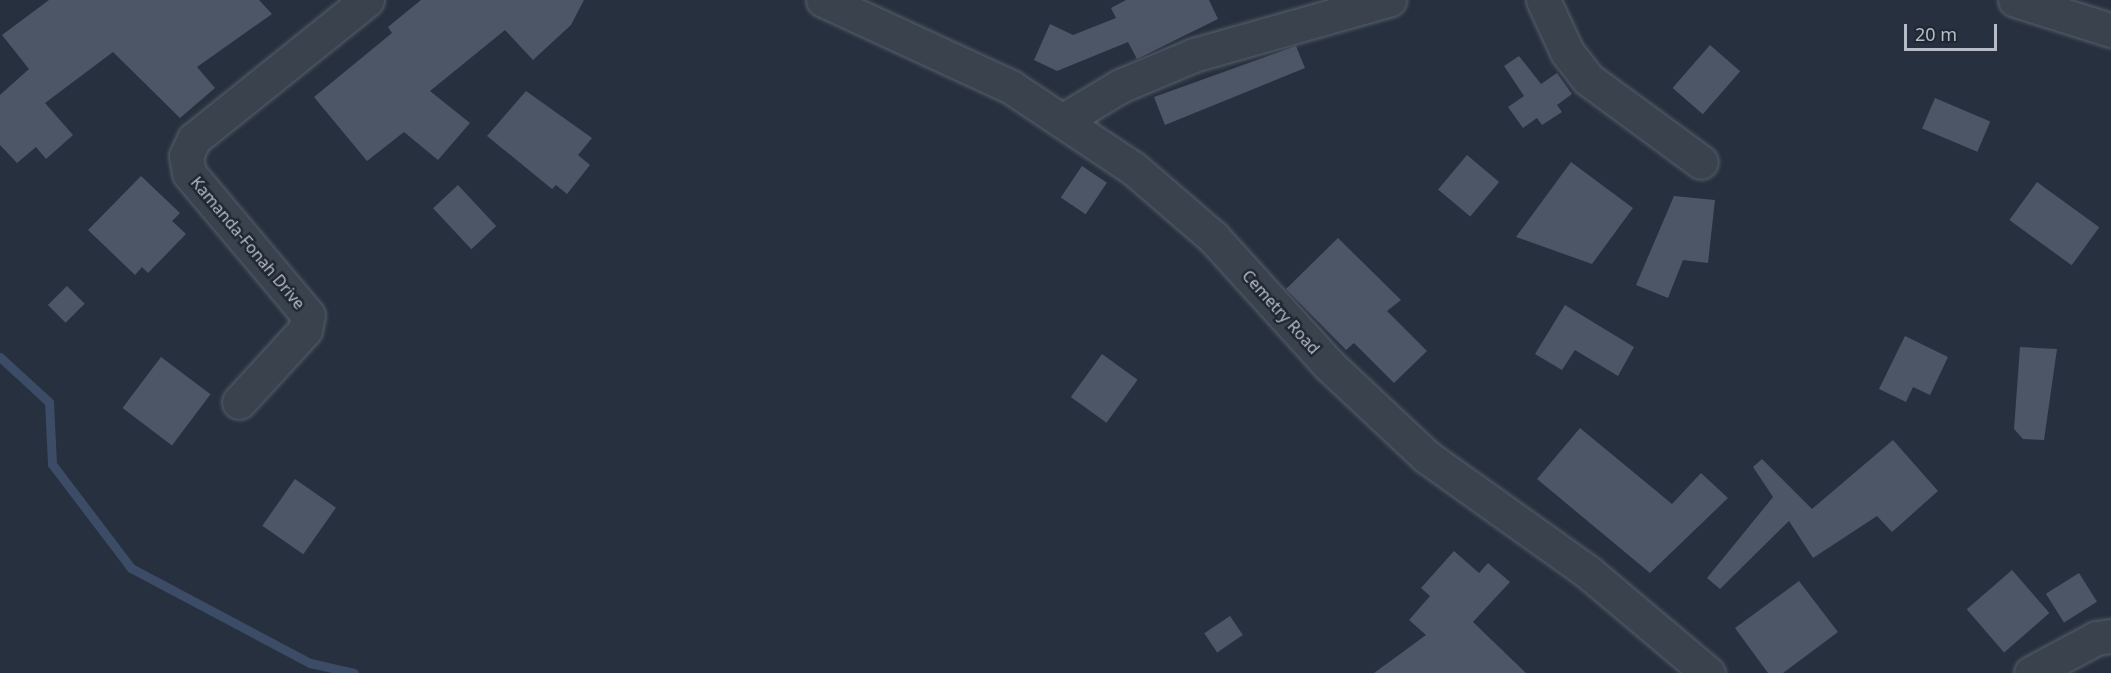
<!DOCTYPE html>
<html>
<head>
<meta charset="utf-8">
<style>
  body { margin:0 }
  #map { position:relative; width:2111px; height:673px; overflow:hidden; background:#26303e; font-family:"Noto Sans",sans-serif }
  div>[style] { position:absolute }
  .stream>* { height:9px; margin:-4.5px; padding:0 4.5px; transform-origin:4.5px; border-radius:4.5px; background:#3c4c66 }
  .building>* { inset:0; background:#4c5667; transform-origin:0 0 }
  .roads { filter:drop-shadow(0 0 2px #58606c) drop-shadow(0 0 2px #58606c) }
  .minor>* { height:33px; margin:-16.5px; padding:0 16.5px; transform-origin:16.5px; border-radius:16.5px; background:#3a424e }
  .tertiary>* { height:33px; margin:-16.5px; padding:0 16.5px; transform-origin:16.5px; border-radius:16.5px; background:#3a424e }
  span { translate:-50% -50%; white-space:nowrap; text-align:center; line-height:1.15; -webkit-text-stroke:5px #1f2733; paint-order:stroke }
  .street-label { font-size:16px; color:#b6bdc9 }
  .scale { position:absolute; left:1904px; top:24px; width:93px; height:27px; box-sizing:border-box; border:3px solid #b6bdc9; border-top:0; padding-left:8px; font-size:18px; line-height:21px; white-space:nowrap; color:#b6bdc9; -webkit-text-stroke:4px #1f2733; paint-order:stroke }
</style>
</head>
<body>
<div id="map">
  <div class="stream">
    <i style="left:0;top:357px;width:67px;rotate:42.6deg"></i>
    <i style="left:49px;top:402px;width:62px;rotate:87.2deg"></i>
    <i style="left:52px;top:464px;width:131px;rotate:52.8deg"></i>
    <i style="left:131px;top:568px;width:203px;rotate:28deg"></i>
    <i style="left:310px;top:663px;width:45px;rotate:12.8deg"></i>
  </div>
  <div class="building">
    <i style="clip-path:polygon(49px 0,259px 0,272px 14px,197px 67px,215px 88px,180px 118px,113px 52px,45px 103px,73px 135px,46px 159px,36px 147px,17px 163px,0 145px,0 95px,29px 69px,2px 35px)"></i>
    <i style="clip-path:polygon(421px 0,584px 0,571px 25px,533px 60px,505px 30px,430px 91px,470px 123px,438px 160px,404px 132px,367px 161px,314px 97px,392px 33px,388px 27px)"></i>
    <i style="clip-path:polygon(1126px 0,1209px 0,1218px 19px,1137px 59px,1128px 42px,1057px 71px,1034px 60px,1050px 24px,1073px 35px,1116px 18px,1111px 8px)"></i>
    <i style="left:1710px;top:45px;width:40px;height:57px;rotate:41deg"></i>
    <i style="clip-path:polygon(1296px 46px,1305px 68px,1165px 125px,1154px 97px)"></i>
    <i style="clip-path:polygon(1519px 56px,1541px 84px,1557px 73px,1572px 94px,1557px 105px,1562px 112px,1542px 125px,1537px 118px,1523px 128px,1508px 107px,1524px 96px,1504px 66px)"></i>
    <i style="clip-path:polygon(526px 91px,592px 138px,578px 155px,590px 165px,567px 194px,556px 185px,552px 189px,487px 136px)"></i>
    <i style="left:1935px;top:98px;width:60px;height:33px;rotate:23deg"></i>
    <i style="left:1467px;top:155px;width:42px;height:45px;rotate:40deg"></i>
    <i style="clip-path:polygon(1571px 162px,1633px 208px,1592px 264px,1516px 237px)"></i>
    <i style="left:1082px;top:166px;width:30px;height:38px;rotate:34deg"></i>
    <i style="clip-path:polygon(141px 176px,180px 213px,172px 221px,186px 234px,148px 273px,142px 267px,135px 275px,88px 230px)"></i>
    <i style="left:2037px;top:182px;width:77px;height:47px;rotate:36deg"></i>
    <i style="left:458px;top:185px;width:56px;height:34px;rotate:47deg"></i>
    <i style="clip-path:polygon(1674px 196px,1715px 200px,1708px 263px,1683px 260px,1668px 298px,1636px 285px)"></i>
    <i style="clip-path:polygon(1338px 238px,1401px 300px,1387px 311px,1427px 351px,1394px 383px,1354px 343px,1346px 350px,1286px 289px)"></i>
    <i style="left:67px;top:286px;width:25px;height:27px;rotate:45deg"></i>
    <i style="clip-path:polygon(1565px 305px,1634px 347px,1618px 376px,1575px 350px,1562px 370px,1535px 354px)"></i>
    <i style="clip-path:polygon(1905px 336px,1948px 357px,1930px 395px,1913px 387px,1906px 402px,1879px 389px)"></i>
    <i style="clip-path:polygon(2020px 347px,2057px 349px,2044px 440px,2023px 439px,2014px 429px)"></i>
    <i style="left:1102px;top:354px;width:44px;height:53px;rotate:36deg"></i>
    <i style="left:161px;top:357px;width:62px;height:64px;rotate:37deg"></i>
    <i style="clip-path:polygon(1580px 428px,1672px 504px,1701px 473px,1728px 498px,1650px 573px,1537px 479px)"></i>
    <i style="clip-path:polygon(1893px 440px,1938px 491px,1892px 532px,1877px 516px,1813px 558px,1789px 521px,1720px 589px,1707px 578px,1773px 497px,1753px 467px,1762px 459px,1812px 509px)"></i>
    <i style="left:295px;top:479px;width:50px;height:57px;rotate:35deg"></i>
    <i style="clip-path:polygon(1454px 551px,1479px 573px,1488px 563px,1510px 582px,1473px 622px,1526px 673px,1374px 673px,1426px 635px,1409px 620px,1430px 596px,1421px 588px)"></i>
    <i style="left:2012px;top:570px;width:57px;height:60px;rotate:49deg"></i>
    <i style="left:2079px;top:573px;width:34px;height:39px;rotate:58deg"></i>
    <i style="clip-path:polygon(1799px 581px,1838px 632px,1783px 673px,1768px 673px,1735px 628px)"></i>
    <i style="left:1230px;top:616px;width:23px;height:31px;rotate:56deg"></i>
  </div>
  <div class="roads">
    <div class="minor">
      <i style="left:1543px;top:0;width:57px;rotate:65.2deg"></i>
      <i style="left:1567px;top:52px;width:34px;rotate:52deg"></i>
      <i style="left:1588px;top:79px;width:140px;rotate:36.3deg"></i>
      <i style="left:2015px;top:0;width:101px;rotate:17.4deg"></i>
      <i style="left:1062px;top:121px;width:68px;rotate:-31.1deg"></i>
      <i style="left:1120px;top:86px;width:80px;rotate:-22.7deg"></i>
      <i style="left:1194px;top:55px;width:203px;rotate:-15.8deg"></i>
      <i style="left:239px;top:402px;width:98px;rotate:-47.5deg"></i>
      <i style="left:305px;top:330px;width:15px;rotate:-79deg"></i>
      <i style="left:308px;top:315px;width:185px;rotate:-130deg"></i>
      <i style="left:189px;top:173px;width:17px;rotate:-100deg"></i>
      <i style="left:186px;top:156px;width:19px;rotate:-65deg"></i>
      <i style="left:194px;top:139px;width:222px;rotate:-38.8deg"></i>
      <i style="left:2031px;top:673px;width:74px;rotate:-28.3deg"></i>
      <i style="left:2096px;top:638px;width:15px;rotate:-8deg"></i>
    </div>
    <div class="tertiary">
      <i style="left:823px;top:0;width:207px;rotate:24.8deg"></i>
      <i style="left:1011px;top:87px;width:146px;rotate:33.6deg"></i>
      <i style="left:1133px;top:168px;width:106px;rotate:40.8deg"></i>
      <i style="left:1213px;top:237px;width:173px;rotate:47.8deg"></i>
      <i style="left:1329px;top:365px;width:134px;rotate:43.2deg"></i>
      <i style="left:1427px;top:457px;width:198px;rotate:35.5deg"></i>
      <i style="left:1588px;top:572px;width:157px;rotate:40.1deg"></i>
    </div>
  </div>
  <div class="street-label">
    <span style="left:248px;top:243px;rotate:50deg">Kamanda-Fonah Drive</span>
    <span style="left:1281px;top:312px;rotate:48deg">Cemetry Road</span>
  </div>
  <div class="scale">20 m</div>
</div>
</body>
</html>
